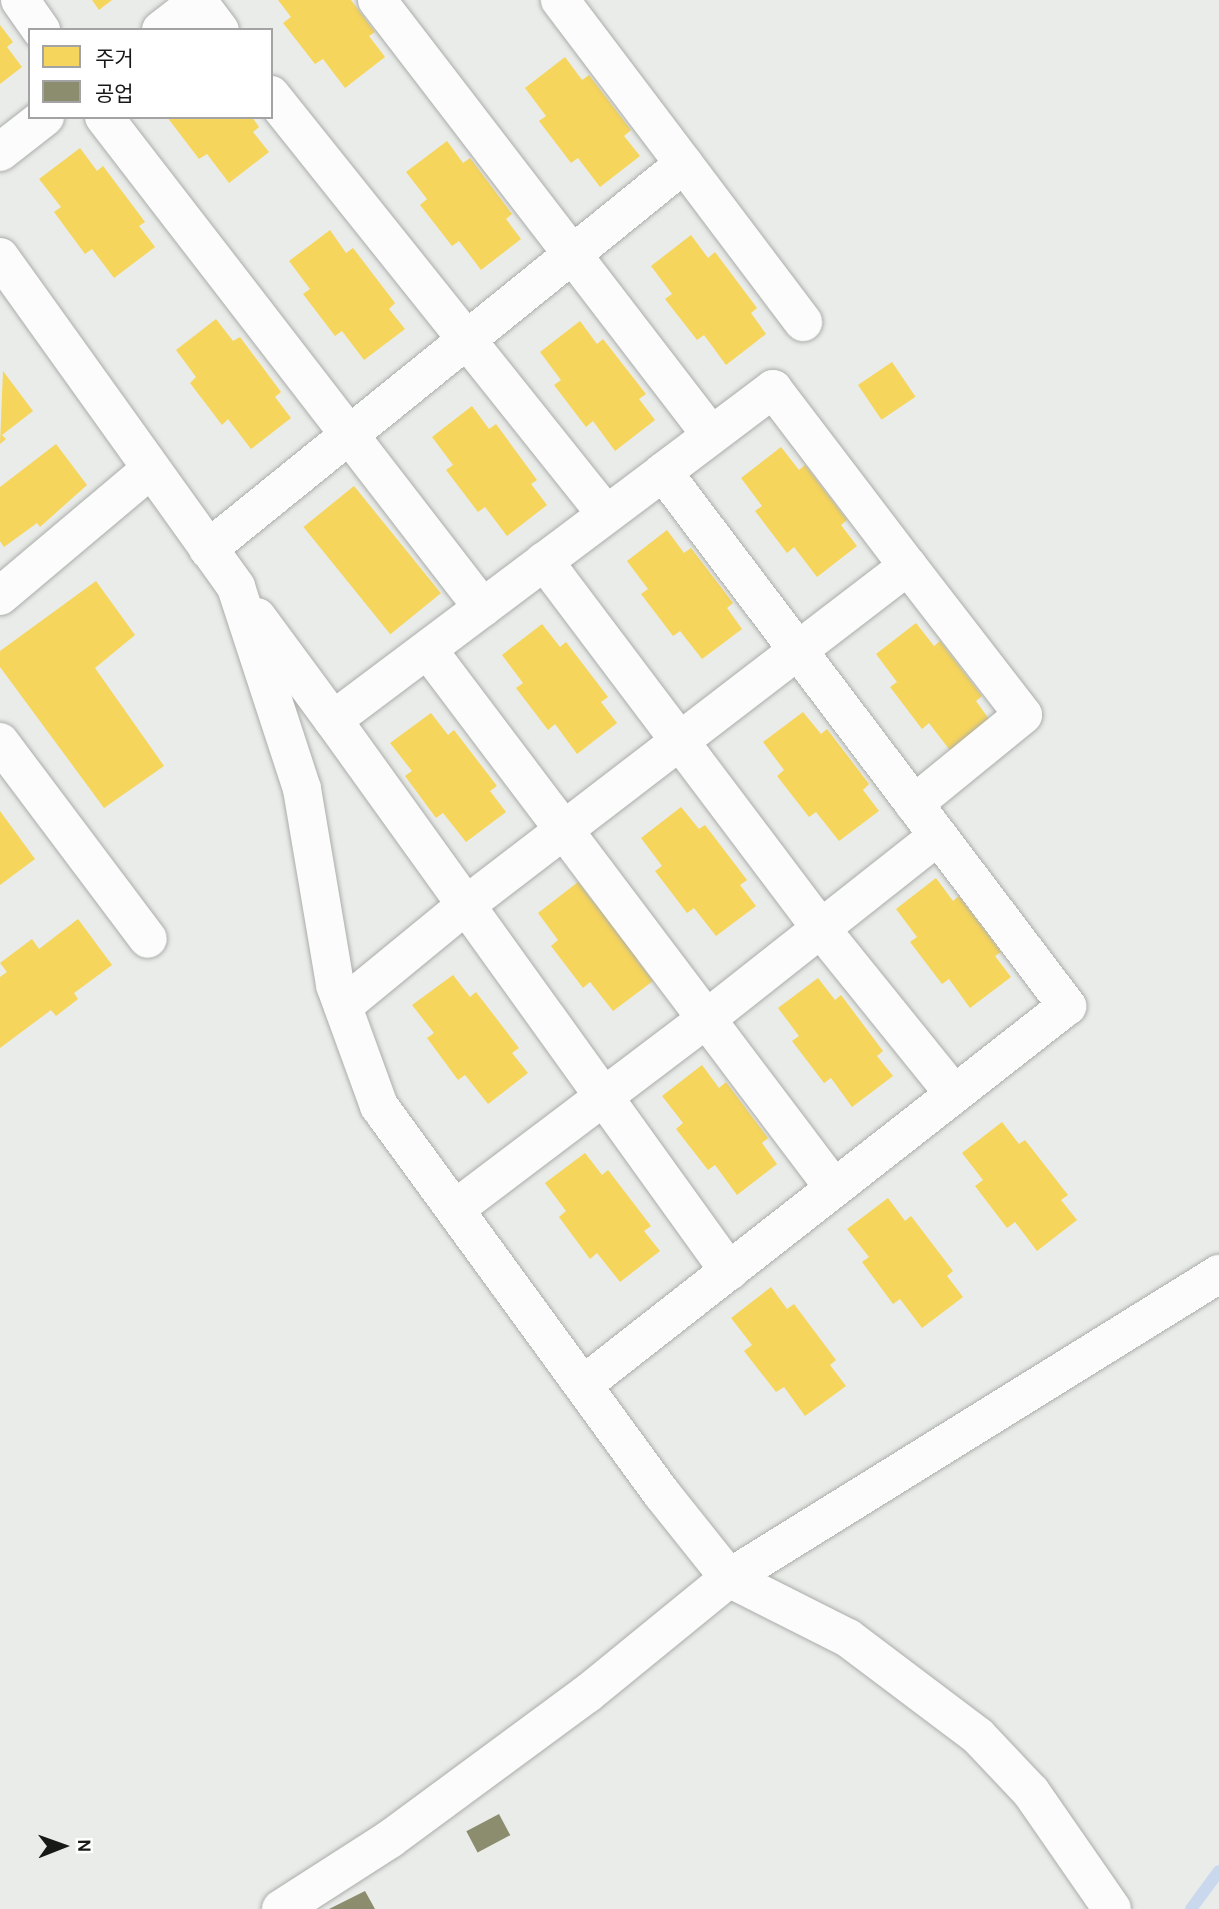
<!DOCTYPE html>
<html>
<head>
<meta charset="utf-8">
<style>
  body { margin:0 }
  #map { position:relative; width:1219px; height:1909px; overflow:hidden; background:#e9ece8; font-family:Karla,"Noto Sans KR",sans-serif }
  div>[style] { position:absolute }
  .homes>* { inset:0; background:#f6d55c; transform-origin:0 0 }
  .industry>* { inset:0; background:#8c8c6e; transform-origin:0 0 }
  .stream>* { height:12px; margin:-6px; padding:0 6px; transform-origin:6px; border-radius:6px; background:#cad8ee }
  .roads { filter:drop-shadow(0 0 2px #abadaa) drop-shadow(0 0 2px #abadaa) }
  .minor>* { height:38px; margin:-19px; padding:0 19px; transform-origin:19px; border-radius:19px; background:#fcfcfc }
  span { translate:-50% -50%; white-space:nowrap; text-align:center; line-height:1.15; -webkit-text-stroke:7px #fff; paint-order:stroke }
  .legend { position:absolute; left:28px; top:28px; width:245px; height:91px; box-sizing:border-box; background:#fff; border:2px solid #a2a3a2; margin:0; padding:9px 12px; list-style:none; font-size:21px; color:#171917 }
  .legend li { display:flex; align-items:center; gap:14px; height:35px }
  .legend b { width:35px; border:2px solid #a2a3a2 }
  .north { position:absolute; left:28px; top:1811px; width:70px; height:70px; -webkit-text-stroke:5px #fff; paint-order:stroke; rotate:89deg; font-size:19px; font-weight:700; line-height:28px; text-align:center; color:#171917 }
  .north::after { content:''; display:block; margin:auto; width:24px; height:32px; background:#171917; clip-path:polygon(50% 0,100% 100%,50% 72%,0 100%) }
</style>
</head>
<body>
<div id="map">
  <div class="homes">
    <i style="clip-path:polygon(92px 0,112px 0,99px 10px)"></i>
    <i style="clip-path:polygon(278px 0,351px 0,375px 32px,369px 36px,385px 57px,345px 88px,323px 59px,315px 64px,283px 23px,291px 17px)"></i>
    <i style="clip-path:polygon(0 25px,13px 42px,7px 47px,22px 67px,0 84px)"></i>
    <i style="clip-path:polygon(565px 57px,582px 80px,589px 75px,631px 130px,624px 136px,640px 156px,600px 187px,578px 158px,571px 163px,539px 121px,546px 116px,525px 88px)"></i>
    <i style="clip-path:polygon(167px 117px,252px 117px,259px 127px,253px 132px,269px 152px,229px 183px,207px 154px,199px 159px)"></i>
    <i style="clip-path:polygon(447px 141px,463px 163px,470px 158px,512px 214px,506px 219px,521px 239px,481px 270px,459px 241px,452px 246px,420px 205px,427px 199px,406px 172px)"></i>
    <i style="clip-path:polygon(80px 148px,97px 171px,103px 166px,145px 222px,139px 226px,155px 247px,114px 278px,92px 249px,85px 254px,54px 212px,61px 207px,39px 179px)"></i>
    <i style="clip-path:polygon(330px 230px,346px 253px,353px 248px,395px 303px,389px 309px,405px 329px,364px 360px,342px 331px,335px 336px,303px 294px,310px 289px,289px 261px)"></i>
    <i style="clip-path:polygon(691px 235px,708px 258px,715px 252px,757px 308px,751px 313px,766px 334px,726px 365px,704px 335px,697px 340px,665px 299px,672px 294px,651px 266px)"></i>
    <i style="clip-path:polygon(216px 319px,233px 341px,240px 337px,281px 392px,275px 397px,291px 418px,251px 449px,228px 419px,222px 425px,190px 383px,196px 377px,176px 350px)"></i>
    <i style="clip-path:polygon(580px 321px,597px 344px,603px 339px,646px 394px,639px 399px,655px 420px,615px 451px,593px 421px,586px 427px,554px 385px,561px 380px,540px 352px)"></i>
    <i style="left:892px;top:362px;width:42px;height:41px;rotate:56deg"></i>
    <i style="clip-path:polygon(3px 371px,33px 411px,2px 435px,6px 439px,0 444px)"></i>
    <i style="clip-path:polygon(472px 406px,489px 429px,496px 424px,537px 480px,531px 484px,547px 505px,507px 536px,485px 507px,478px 512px,446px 470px,453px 465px,432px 437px)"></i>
    <i style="clip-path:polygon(56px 444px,87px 485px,40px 527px,37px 523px,4px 547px,0 541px,0 487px)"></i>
    <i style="clip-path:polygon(781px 447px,799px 470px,805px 465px,847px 520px,841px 525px,857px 546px,817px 577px,794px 547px,787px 553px,755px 511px,762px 506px,741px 478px)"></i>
    <i style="left:354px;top:486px;width:138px;height:65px;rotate:51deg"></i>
    <i style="clip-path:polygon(667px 530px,684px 553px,691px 548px,733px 603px,727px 608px,742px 629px,702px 659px,680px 631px,673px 636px,641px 594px,648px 589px,627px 561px)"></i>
    <i style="clip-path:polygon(96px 581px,135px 635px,95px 668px,164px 766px,104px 808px,0 667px,0 651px)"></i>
    <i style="clip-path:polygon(916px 623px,934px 646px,940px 641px,982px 696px,976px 701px,991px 722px,952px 753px,929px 723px,922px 729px,890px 687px,897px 682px,876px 654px)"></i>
    <i style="clip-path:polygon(542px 624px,560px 647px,566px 642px,608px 697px,601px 702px,617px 723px,577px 754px,555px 724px,548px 730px,516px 688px,523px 683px,502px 655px)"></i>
    <i style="clip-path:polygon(803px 712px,821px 734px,827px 729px,869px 784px,863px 790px,879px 811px,839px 841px,816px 812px,809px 817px,777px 776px,784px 770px,763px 742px)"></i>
    <i style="clip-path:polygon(431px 713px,448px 735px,454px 730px,497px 786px,490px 791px,506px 812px,466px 842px,443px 813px,436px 818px,405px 776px,412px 771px,390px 743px)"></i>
    <i style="clip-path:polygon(681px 807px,699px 829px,705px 825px,747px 880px,740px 885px,756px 906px,716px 936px,694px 908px,687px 913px,655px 871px,662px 866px,641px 838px)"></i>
    <i style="clip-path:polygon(0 811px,35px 859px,0 885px)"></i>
    <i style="clip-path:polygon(936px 878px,953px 901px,959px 896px,1001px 952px,995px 956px,1011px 977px,970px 1008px,949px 979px,942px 984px,910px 942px,917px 937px,896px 909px)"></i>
    <i style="clip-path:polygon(578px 882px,595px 904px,602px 900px,643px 955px,637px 960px,653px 981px,613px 1011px,590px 982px,583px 988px,551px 946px,558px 940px,538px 913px)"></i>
    <i style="clip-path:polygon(78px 919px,112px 965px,74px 993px,78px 999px,56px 1016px,51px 1010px,0 1048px,0 977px,7px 972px,0 963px,32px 939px,39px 949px)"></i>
    <i style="clip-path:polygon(453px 975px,470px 997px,476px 992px,519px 1048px,512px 1053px,528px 1073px,488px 1104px,465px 1075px,458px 1080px,427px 1038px,434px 1033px,412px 1005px)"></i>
    <i style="clip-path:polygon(818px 978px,835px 1000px,841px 995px,883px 1051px,877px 1056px,893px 1076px,852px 1107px,831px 1078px,824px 1083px,792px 1041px,799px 1036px,778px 1008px)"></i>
    <i style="clip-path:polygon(702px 1065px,719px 1088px,726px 1082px,768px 1138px,762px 1143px,777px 1164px,737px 1195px,715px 1165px,708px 1170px,676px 1129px,683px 1123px,662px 1096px)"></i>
    <i style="clip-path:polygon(1002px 1122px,1019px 1144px,1025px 1140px,1068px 1195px,1061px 1200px,1077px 1220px,1037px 1251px,1015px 1222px,1007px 1228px,975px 1186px,983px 1180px,962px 1153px)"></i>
    <i style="clip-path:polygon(585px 1153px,602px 1175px,608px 1170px,651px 1226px,644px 1231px,660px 1251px,620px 1282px,597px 1253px,590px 1259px,559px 1217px,566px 1211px,545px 1183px)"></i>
    <i style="clip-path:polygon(888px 1198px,905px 1221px,911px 1216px,953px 1271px,947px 1276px,963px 1297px,922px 1328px,900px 1299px,893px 1304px,862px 1262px,869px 1257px,847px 1229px)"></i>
    <i style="clip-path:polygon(771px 1287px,787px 1309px,794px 1304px,836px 1360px,830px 1365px,846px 1386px,805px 1416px,784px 1387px,776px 1392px,744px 1351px,752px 1345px,731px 1318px)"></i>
  </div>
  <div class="industry">
    <i style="left:499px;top:1814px;width:24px;height:37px;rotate:62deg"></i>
    <i style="clip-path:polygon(365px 1891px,375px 1909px,329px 1909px)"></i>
  </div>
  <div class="stream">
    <i style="left:1191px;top:1909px;width:47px;rotate:-53.6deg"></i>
  </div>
  <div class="roads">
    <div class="minor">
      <i style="left:20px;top:0;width:37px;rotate:55deg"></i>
      <i style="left:197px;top:0;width:38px;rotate:53deg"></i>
      <i style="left:377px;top:0;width:548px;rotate:52.48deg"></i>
      <i style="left:161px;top:30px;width:49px;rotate:-37.6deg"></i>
      <i style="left:271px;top:95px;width:536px;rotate:51.36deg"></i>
      <i style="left:104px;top:117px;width:620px;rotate:52.34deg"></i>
      <i style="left:0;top:152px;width:57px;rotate:-37.9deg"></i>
      <i style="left:684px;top:164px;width:198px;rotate:53deg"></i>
      <i style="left:0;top:257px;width:406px;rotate:54.4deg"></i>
      <i style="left:236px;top:587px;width:213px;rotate:71.9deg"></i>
      <i style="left:302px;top:789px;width:199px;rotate:80.4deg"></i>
      <i style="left:335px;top:985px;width:129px;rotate:70deg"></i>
      <i style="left:379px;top:1106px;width:480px;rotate:53.9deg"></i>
      <i style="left:662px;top:1494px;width:107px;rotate:51.4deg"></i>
      <i style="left:729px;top:1578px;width:133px;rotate:26.8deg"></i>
      <i style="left:848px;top:1638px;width:163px;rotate:37deg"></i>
      <i style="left:978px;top:1736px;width:77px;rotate:46.6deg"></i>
      <i style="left:1031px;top:1792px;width:142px;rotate:55.3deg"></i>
      <i style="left:663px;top:472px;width:138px;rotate:-37deg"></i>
      <i style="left:773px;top:389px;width:223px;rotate:52.7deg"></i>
      <i style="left:208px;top:549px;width:612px;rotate:-38.97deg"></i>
      <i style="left:684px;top:164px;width:206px;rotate:-127.1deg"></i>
      <i style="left:544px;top:561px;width:461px;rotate:53deg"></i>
      <i style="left:821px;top:929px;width:212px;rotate:51.1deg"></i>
      <i style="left:0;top:596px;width:197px;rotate:-40.1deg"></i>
      <i style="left:257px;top:617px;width:128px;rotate:53.6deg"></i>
      <i style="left:333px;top:720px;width:413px;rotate:-36.9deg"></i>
      <i style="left:663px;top:472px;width:670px;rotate:52.89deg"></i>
      <i style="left:1067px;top:1006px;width:615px;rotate:141.94deg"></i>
      <i style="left:428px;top:650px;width:674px;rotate:52.96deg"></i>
      <i style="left:333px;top:720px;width:679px;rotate:54.3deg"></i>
      <i style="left:0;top:742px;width:246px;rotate:53.1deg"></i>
      <i style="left:343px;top:1006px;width:159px;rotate:-39.4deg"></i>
      <i style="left:466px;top:905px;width:557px;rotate:-37.49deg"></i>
      <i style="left:908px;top:566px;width:188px;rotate:52.3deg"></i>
      <i style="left:1023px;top:715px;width:141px;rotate:140.8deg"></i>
      <i style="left:455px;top:1209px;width:313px;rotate:-37.1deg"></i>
      <i style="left:705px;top:1020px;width:297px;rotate:-38.3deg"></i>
      <i style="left:281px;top:1909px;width:130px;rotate:-32.7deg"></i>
      <i style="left:390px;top:1839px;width:245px;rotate:-36.4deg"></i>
      <i style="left:587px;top:1694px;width:183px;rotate:-39.2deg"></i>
      <i style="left:729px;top:1578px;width:577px;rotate:-31.82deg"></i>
    </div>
  </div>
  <ul class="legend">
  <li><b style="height:19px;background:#f6d55c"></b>주거</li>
  <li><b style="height:19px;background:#8c8c6e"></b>공업</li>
  </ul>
  <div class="north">N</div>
</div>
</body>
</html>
